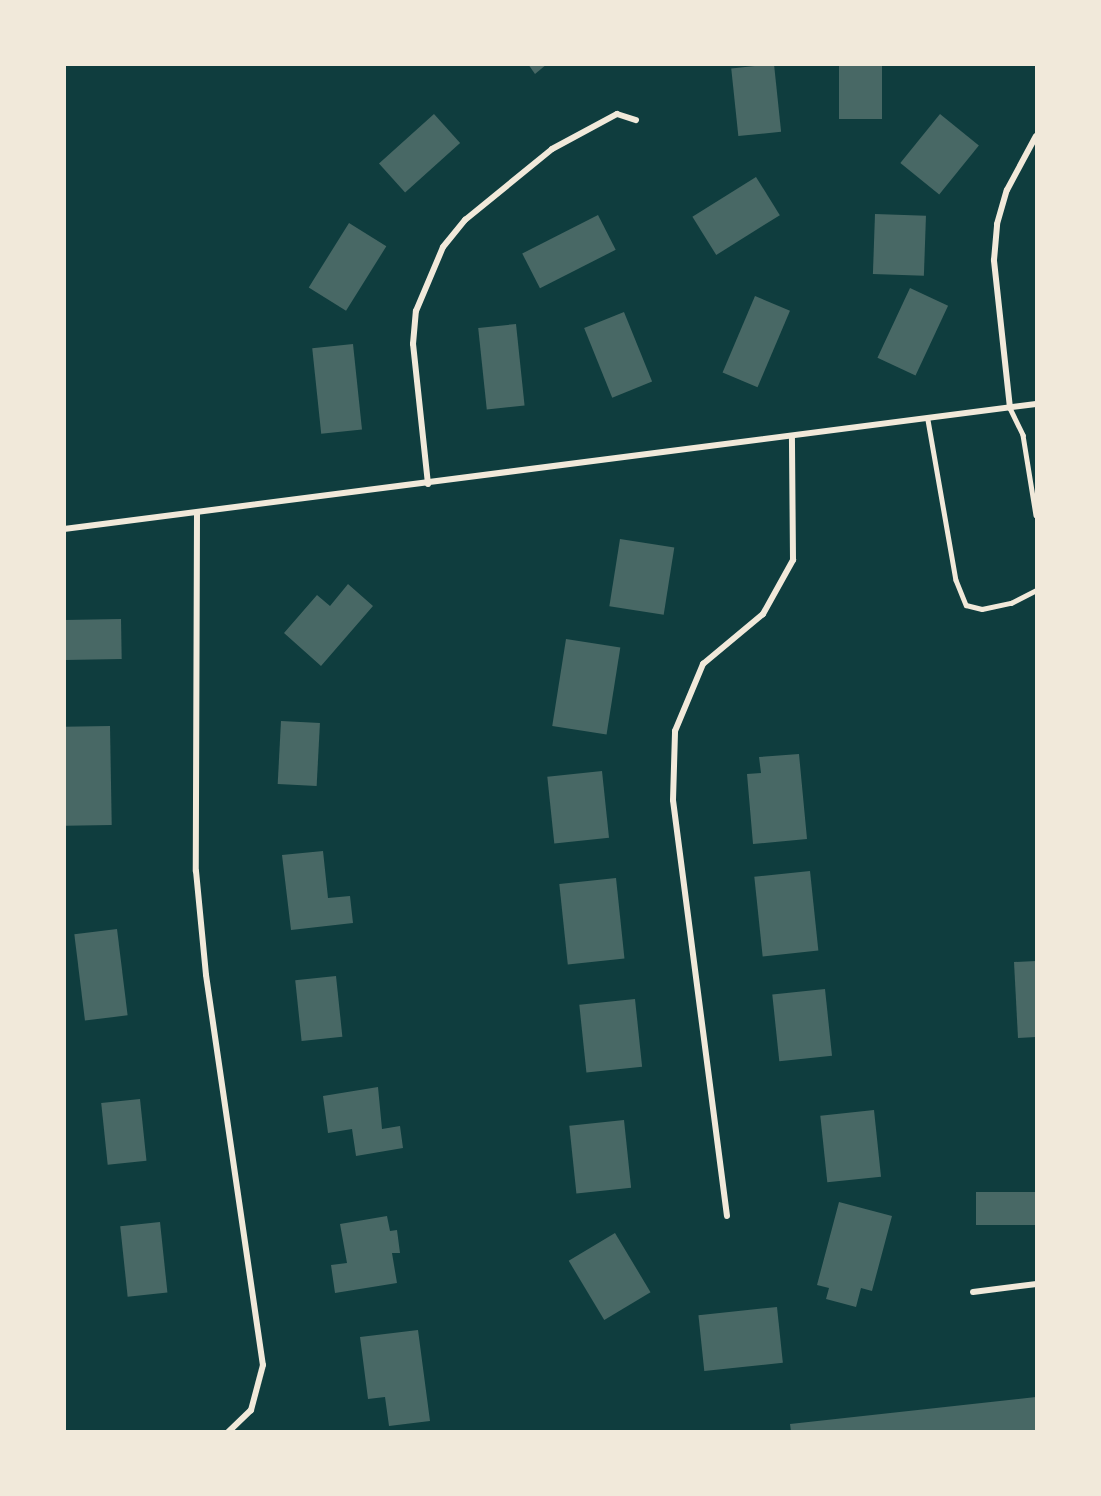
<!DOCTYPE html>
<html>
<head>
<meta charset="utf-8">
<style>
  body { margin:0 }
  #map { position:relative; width:1101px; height:1496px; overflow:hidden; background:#0f3d3e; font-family:Raleway,sans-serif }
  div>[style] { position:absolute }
  .building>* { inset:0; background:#486865; transform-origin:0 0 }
  .service>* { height:4.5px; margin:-2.25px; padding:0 2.25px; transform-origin:2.25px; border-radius:2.25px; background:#f1e9da }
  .minor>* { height:6px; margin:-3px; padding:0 3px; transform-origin:3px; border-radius:3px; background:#f1e9da }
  span { translate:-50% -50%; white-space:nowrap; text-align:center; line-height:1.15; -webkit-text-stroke:6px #f1e9da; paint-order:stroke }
  .frame { position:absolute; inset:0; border:66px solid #f1e9da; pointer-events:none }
</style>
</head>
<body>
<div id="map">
  <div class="building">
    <i style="clip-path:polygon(528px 64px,547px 64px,535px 74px)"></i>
    <i style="left:774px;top:64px;width:68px;height:43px;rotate:84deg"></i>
    <i style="left:839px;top:64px;width:43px;height:55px"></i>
    <i style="left:434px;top:114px;width:39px;height:74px;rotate:48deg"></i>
    <i style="left:940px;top:114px;width:50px;height:63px;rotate:39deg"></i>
    <i style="left:756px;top:177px;width:45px;height:75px;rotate:58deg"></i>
    <i style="left:875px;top:214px;width:51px;height:60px;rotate:2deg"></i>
    <i style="left:598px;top:215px;width:39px;height:85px;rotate:63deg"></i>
    <i style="left:349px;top:223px;width:44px;height:76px;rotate:32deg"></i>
    <i style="left:910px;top:288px;width:42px;height:77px;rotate:25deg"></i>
    <i style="left:755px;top:296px;width:38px;height:83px;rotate:23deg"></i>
    <i style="left:624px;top:312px;width:75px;height:43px;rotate:68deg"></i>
    <i style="left:516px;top:324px;width:82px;height:38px;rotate:84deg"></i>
    <i style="left:353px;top:344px;width:86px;height:41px;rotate:84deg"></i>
    <i style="left:620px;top:539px;width:55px;height:68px;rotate:9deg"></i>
    <i style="clip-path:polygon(348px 584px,373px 606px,321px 666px,284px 633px,317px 595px,330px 606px)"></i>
    <i style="left:121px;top:619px;width:40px;height:57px;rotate:89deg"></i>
    <i style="left:566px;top:639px;width:55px;height:88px;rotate:9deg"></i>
    <i style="left:281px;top:721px;width:39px;height:63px;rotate:3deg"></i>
    <i style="left:110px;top:726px;width:99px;height:46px;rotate:89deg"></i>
    <i style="clip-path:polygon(799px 754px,807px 839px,753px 844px,747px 774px,761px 773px,759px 757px)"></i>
    <i style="left:602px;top:771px;width:67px;height:55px;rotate:84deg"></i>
    <i style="clip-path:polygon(323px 851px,328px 898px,350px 896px,353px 923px,291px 930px,282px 855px)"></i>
    <i style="left:810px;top:871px;width:80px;height:56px;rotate:84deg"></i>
    <i style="left:616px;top:878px;width:81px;height:57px;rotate:84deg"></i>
    <i style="left:117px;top:929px;width:87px;height:43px;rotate:83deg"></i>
    <i style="clip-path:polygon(1036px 961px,1036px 1037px,1018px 1038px,1014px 962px)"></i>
    <i style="left:336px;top:976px;width:61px;height:41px;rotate:84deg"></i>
    <i style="left:825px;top:989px;width:67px;height:53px;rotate:84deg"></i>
    <i style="left:635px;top:999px;width:68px;height:56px;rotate:84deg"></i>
    <i style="clip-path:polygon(378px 1087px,382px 1129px,400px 1126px,403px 1148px,356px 1156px,352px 1129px,328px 1133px,323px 1096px)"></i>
    <i style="left:140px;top:1099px;width:62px;height:39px;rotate:84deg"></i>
    <i style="left:874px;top:1110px;width:67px;height:54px;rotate:84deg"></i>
    <i style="left:624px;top:1120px;width:68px;height:55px;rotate:84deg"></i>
    <i style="left:1036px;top:1192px;width:33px;height:60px;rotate:90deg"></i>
    <i style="clip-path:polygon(839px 1202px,892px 1216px,872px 1291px,861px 1288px,856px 1307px,826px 1299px,829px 1288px,817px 1285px)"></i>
    <i style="clip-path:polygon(387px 1216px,390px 1231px,397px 1230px,400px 1253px,392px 1253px,397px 1283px,335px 1293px,331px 1265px,347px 1263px,340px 1224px)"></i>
    <i style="left:160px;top:1222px;width:71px;height:40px;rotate:84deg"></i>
    <i style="left:615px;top:1233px;width:69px;height:54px;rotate:59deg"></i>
    <i style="left:777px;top:1307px;width:56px;height:79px;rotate:84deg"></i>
    <i style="clip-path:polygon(418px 1330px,430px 1421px,389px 1426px,385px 1397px,368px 1399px,360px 1337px)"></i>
    <i style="clip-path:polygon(1036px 1397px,1036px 1432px,791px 1432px,790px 1424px)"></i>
  </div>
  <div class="service">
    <i style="left:1010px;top:408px;width:30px;rotate:64deg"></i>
    <i style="left:1023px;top:435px;width:81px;rotate:80.8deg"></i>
    <i style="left:928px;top:420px;width:162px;rotate:80.1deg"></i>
    <i style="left:956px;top:580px;width:27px;rotate:68deg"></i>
    <i style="left:966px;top:605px;width:16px;rotate:14deg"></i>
    <i style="left:982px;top:609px;width:30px;rotate:-12deg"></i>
    <i style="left:1011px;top:603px;width:28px;rotate:-27deg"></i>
  </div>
  <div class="minor">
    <i style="left:1010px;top:408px;width:149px;rotate:-96.2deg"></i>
    <i style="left:994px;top:260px;width:36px;rotate:-85deg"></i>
    <i style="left:997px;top:224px;width:35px;rotate:-74deg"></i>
    <i style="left:1007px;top:190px;width:61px;rotate:-61.8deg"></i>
    <i style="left:428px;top:484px;width:141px;rotate:-96.1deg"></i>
    <i style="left:413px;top:344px;width:33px;rotate:-85deg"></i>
    <i style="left:416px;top:311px;width:69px;rotate:-67.1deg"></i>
    <i style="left:443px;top:247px;width:35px;rotate:-51deg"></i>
    <i style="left:465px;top:220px;width:112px;rotate:-39.2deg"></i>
    <i style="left:552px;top:149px;width:74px;rotate:-28.3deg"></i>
    <i style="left:617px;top:114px;width:20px;rotate:18deg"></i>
    <i style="left:197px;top:514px;width:357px;rotate:90.2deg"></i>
    <i style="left:196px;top:871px;width:104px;rotate:84.5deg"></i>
    <i style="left:206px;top:975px;width:394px;rotate:81.7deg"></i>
    <i style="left:263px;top:1365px;width:47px;rotate:104.9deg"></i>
    <i style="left:251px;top:1410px;width:32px;rotate:136deg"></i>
    <i style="left:64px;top:529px;width:980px;rotate:-7.33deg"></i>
    <i style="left:727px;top:1216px;width:419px;rotate:-97.4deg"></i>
    <i style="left:673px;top:800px;width:69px;rotate:-88.3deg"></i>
    <i style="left:675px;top:731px;width:73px;rotate:-67.3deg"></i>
    <i style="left:703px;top:664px;width:78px;rotate:-39.8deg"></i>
    <i style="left:763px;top:614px;width:62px;rotate:-60.9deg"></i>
    <i style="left:793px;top:560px;width:123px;rotate:-90.5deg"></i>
    <i style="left:973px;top:1292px;width:64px;rotate:-7.2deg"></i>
  </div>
  <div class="frame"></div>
</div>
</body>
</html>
